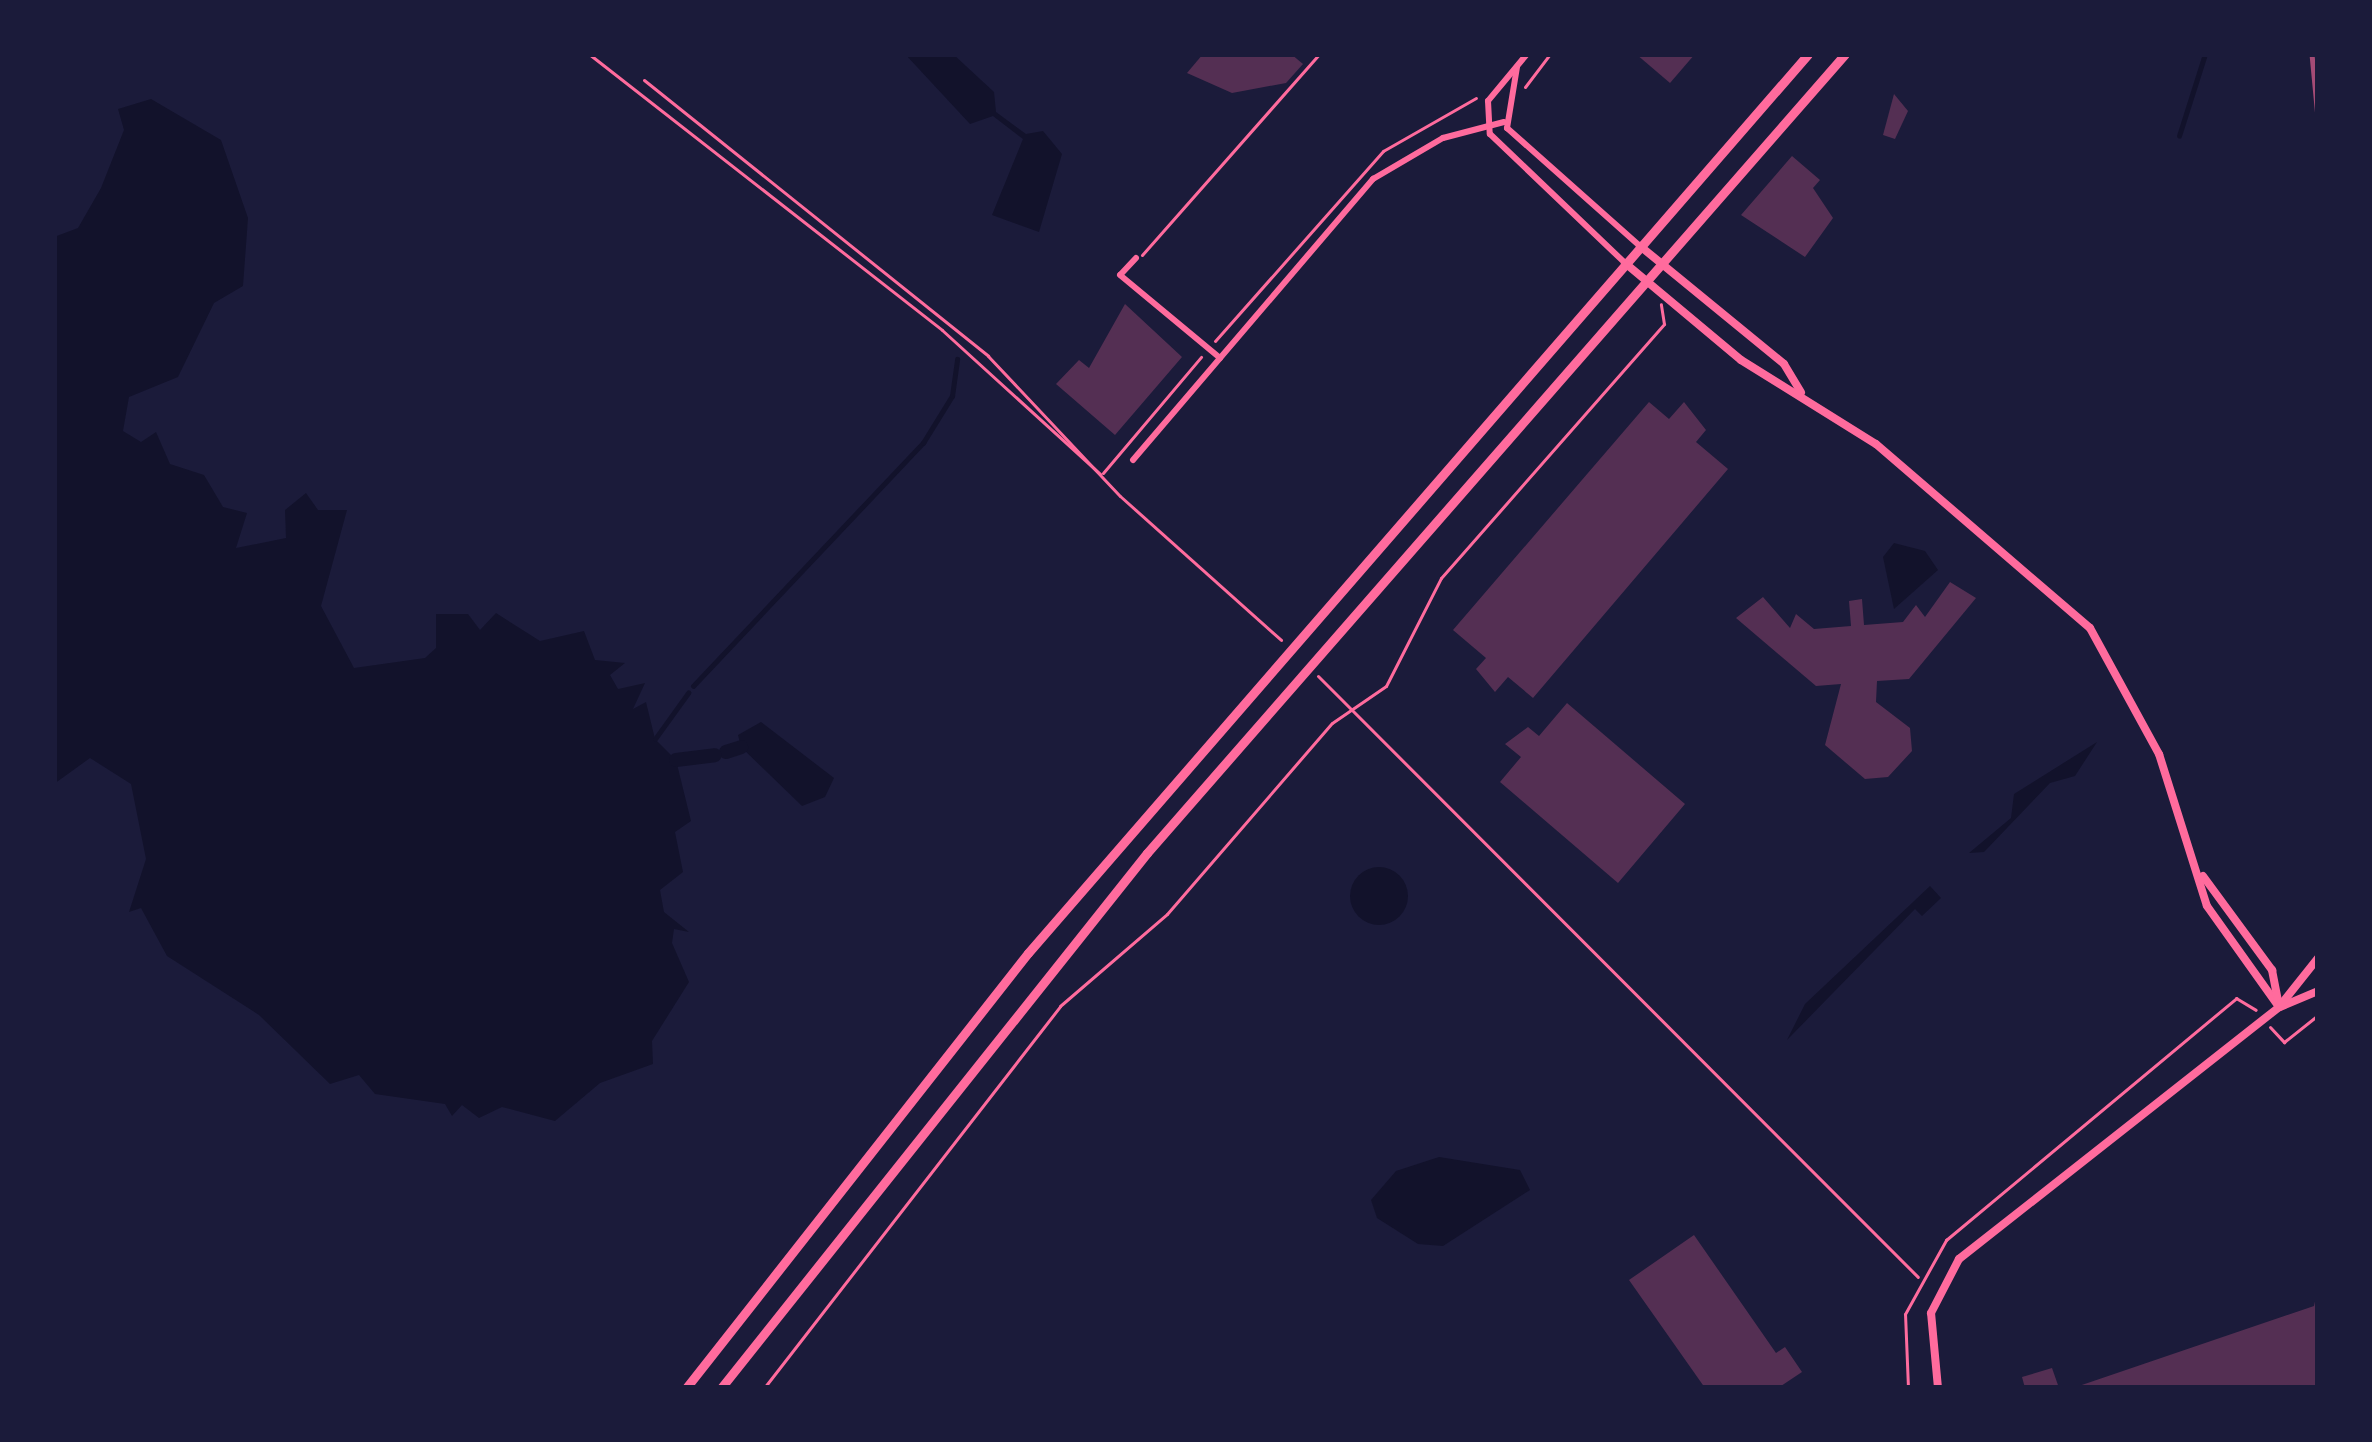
<!DOCTYPE html>
<html>
<head>
<meta charset="utf-8">
<style>
  body { margin:0 }
  #map { position:relative; width:2372px; height:1442px; overflow:hidden; background:#1b1b3a; font-family:Arial,sans-serif }
  div>[style] { position:absolute }
  .water>* { inset:0; background:#12122b }
  .round { border-radius:50% }
  .stream>* { height:4.5px; margin:-2.25px; padding:0 2.25px; transform-origin:2.25px; border-radius:2.25px; background:#12122b }
  .canal>* { height:14px; margin:-7px; padding:0 7px; transform-origin:7px; border-radius:7px; background:#12122b }
  .building>* { inset:0; background:#542f53 }
  .path>* { height:3px; margin:-1.5px; padding:0 1.5px; transform-origin:1.5px; border-radius:1.5px; background:#ff6b9d }
  .minor>* { height:6px; margin:-3px; padding:0 3px; transform-origin:3px; border-radius:3px; background:#ff6b9d }
  .tertiary>* { height:8px; margin:-4px; padding:0 4px; transform-origin:4px; border-radius:4px; background:#ff6b9d }
  .primary>* { height:9px; margin:-4.5px; padding:0 4.5px; transform-origin:4.5px; border-radius:4.5px; background:#ff6b9d }
  .rail>* { height:4.5px; margin:-2.25px; padding:0 2.25px; transform-origin:2.25px; border-radius:2.25px; background:#a44b75 }
  span { translate:-50% -50%; white-space:nowrap; text-align:center; line-height:1.15; -webkit-text-stroke:12px #1b1b3a; paint-order:stroke }
  .frame { position:absolute; inset:0; border:57px solid #1b1b3a; pointer-events:none }
</style>
</head>
<body>
<div id="map">
  <div class="water">
    <i style="clip-path:polygon(905px 54px,953px 54px,994px 92px,996px 112px,1026px 134px,1043px 131px,1062px 154px,1039px 232px,992px 215px,1023px 139px,993px 116px,970px 124px)"></i>
    <i style="clip-path:polygon(151px 99px,221px 140px,248px 218px,243px 286px,214px 303px,178px 377px,129px 397px,123px 431px,141px 442px,156px 432px,170px 464px,204px 475px,223px 507px,247px 513px,236px 548px,286px 538px,285px 510px,306px 493px,318px 510px,347px 510px,321px 606px,354px 668px,425px 658px,436px 648px,436px 614px,468px 614px,480px 630px,496px 613px,540px 641px,584px 631px,595px 660px,625px 663px,610px 675px,618px 689px,645px 683px,633px 709px,646px 702px,655px 739px,676px 760px,691px 821px,675px 832px,683px 872px,660px 890px,664px 912px,689px 932px,674px 929px,672px 943px,689px 982px,652px 1041px,653px 1064px,600px 1083px,555px 1121px,502px 1107px,479px 1118px,462px 1105px,452px 1116px,445px 1104px,375px 1094px,359px 1075px,330px 1084px,259px 1015px,167px 956px,141px 908px,129px 912px,146px 859px,131px 784px,90px 758px,54px 784px,54px 237px,78px 228px,101px 188px,124px 130px,118px 109px)"></i>
    <i style="clip-path:polygon(1894px 543px,1925px 551px,1938px 570px,1894px 609px,1883px 557px)"></i>
    <i style="clip-path:polygon(761px 722px,834px 778px,825px 797px,802px 806px,741px 747px,738px 735px)"></i>
    <i style="clip-path:polygon(2097px 742px,2075px 776px,2050px 783px,1984px 852px,1969px 853px,2011px 818px,2014px 794px)"></i>
    <i class="round" style="left:1350px;top:867px;width:58px;height:58px"></i>
    <i style="clip-path:polygon(1930px 886px,1941px 898px,1922px 916px,1915px 909px,1787px 1040px,1805px 1004px)"></i>
    <i style="clip-path:polygon(1439px 1157px,1520px 1170px,1530px 1190px,1443px 1246px,1418px 1244px,1377px 1218px,1371px 1200px,1396px 1171px)"></i>
  </div>
  <div class="stream">
    <i style="left:2179px;top:136px;width:86px;rotate:-72.4deg"></i>
    <i style="left:693px;top:686px;width:335px;rotate:-46.6deg"></i>
    <i style="left:923px;top:443px;width:55px;rotate:-58.3deg"></i>
    <i style="left:952px;top:396px;width:37px;rotate:-82deg"></i>
    <i style="left:655px;top:739px;width:57px;rotate:-54.3deg"></i>
  </div>
  <div class="canal">
    <i style="left:726px;top:752px;width:16px;rotate:-18deg"></i>
    <i style="left:676px;top:760px;width:39px;rotate:-7deg"></i>
  </div>
  <div class="building">
    <i style="clip-path:polygon(1203px 54px,1291px 54px,1303px 64px,1286px 83px,1232px 93px,1187px 73px)"></i>
    <i style="clip-path:polygon(1636px 54px,1695px 54px,1670px 83px)"></i>
    <i style="clip-path:polygon(1894px 94px,1908px 111px,1895px 139px,1883px 135px)"></i>
    <i style="clip-path:polygon(1792px 156px,1820px 180px,1813px 188px,1833px 218px,1805px 257px,1741px 215px)"></i>
    <i style="clip-path:polygon(1125px 304px,1182px 357px,1115px 435px,1056px 384px,1079px 360px,1089px 368px)"></i>
    <i style="clip-path:polygon(1649px 402px,1669px 419px,1684px 402px,1706px 430px,1696px 442px,1728px 469px,1533px 698px,1508px 677px,1495px 692px,1476px 669px,1486px 658px,1453px 630px)"></i>
    <i style="clip-path:polygon(1950px 582px,1976px 598px,1909px 679px,1877px 681px,1876px 702px,1910px 728px,1912px 751px,1888px 777px,1865px 779px,1825px 745px,1841px 684px,1816px 686px,1736px 618px,1763px 597px,1790px 628px,1796px 614px,1814px 629px,1851px 626px,1849px 601px,1862px 599px,1864px 625px,1903px 622px,1916px 605px,1925px 617px)"></i>
    <i style="clip-path:polygon(1567px 703px,1685px 804px,1618px 883px,1500px 782px,1521px 757px,1505px 744px,1528px 727px,1539px 736px)"></i>
    <i style="clip-path:polygon(1694px 1235px,1776px 1353px,1785px 1347px,1802px 1372px,1778px 1388px,1705px 1388px,1629px 1280px)"></i>
    <i style="clip-path:polygon(2318px 1288px,2318px 1385px,2073px 1388px,2314px 1306px)"></i>
    <i style="clip-path:polygon(2052px 1368px,2059px 1388px,2025px 1388px,2022px 1377px)"></i>
  </div>
  <div class="path">
    <i style="left:589px;top:54px;width:448px;rotate:38deg"></i>
    <i style="left:942px;top:330px;width:214px;rotate:42.3deg"></i>
    <i style="left:644px;top:80px;width:441px;rotate:38.7deg"></i>
    <i style="left:988px;top:356px;width:192px;rotate:46.7deg"></i>
    <i style="left:1120px;top:496px;width:216px;rotate:41.8deg"></i>
    <i style="left:1525px;top:87px;width:41px;rotate:-52.9deg"></i>
    <i style="left:1142px;top:255px;width:268px;rotate:-48.6deg"></i>
    <i style="left:1215px;top:341px;width:254px;rotate:-48.5deg"></i>
    <i style="left:1383px;top:151px;width:107px;rotate:-29.7deg"></i>
    <i style="left:1103px;top:473px;width:152px;rotate:-49.8deg"></i>
    <i style="left:1318px;top:676px;width:849px;rotate:45.05deg"></i>
    <i style="left:2270px;top:1027px;width:21px;rotate:47deg"></i>
    <i style="left:2284px;top:1042px;width:43px;rotate:-38.5deg"></i>
    <i style="left:764px;top:1388px;width:483px;rotate:-52.2deg"></i>
    <i style="left:1060px;top:1006px;width:141px;rotate:-40.7deg"></i>
    <i style="left:1167px;top:914px;width:252px;rotate:-49.2deg"></i>
    <i style="left:1332px;top:723px;width:65px;rotate:-34.4deg"></i>
    <i style="left:1386px;top:686px;width:121px;rotate:-63deg"></i>
    <i style="left:1441px;top:578px;width:338px;rotate:-48.7deg"></i>
    <i style="left:1664px;top:324px;width:20px;rotate:-99deg"></i>
    <i style="left:1908px;top:1388px;width:74px;rotate:-92.3deg"></i>
    <i style="left:1905px;top:1314px;width:85px;rotate:-61deg"></i>
    <i style="left:1946px;top:1240px;width:378px;rotate:-39.8deg"></i>
    <i style="left:2236px;top:998px;width:23px;rotate:31deg"></i>
  </div>
  <div class="minor">
    <i style="left:1527px;top:54px;width:61px;rotate:129.7deg"></i>
    <i style="left:1488px;top:101px;width:33px;rotate:87deg"></i>
    <i style="left:1490px;top:134px;width:187px;rotate:43.7deg"></i>
    <i style="left:1517px;top:67px;width:62px;rotate:99.3deg"></i>
    <i style="left:1507px;top:128px;width:178px;rotate:41.6deg"></i>
    <i style="left:1136px;top:258px;width:23px;rotate:133deg"></i>
    <i style="left:1120px;top:275px;width:130px;rotate:39.7deg"></i>
    <i style="left:1133px;top:460px;width:370px;rotate:-49.5deg"></i>
    <i style="left:1373px;top:179px;width:81px;rotate:-30.4deg"></i>
    <i style="left:1443px;top:138px;width:63px;rotate:-14.7deg"></i>
  </div>
  <div class="tertiary">
    <i style="left:1640px;top:246px;width:186px;rotate:39.3deg"></i>
    <i style="left:1784px;top:364px;width:33px;rotate:59deg"></i>
    <i style="left:1625px;top:263px;width:151px;rotate:39.9deg"></i>
    <i style="left:1741px;top:360px;width:159px;rotate:31.9deg"></i>
    <i style="left:1876px;top:444px;width:282px;rotate:40.7deg"></i>
    <i style="left:2090px;top:628px;width:144px;rotate:61.3deg"></i>
    <i style="left:2159px;top:754px;width:159px;rotate:72.5deg"></i>
    <i style="left:2207px;top:906px;width:124px;rotate:54.5deg"></i>
    <i style="left:2203px;top:876px;width:117px;rotate:53.7deg"></i>
    <i style="left:2272px;top:970px;width:37px;rotate:79deg"></i>
    <i style="left:2280px;top:1007px;width:41px;rotate:-22.8deg"></i>
    <i style="left:1938px;top:1388px;width:75px;rotate:-95.3deg"></i>
    <i style="left:1931px;top:1313px;width:61px;rotate:-62.6deg"></i>
    <i style="left:1959px;top:1259px;width:407px;rotate:-38.2deg"></i>
    <i style="left:2279px;top:1007px;width:63px;rotate:-51.5deg"></i>
  </div>
  <div class="primary">
    <i style="left:686px;top:1388px;width:553px;rotate:-51.83deg"></i>
    <i style="left:1028px;top:953px;width:1190px;rotate:-49.05deg"></i>
    <i style="left:721px;top:1388px;width:684px;rotate:-51.47deg"></i>
    <i style="left:1147px;top:853px;width:1061px;rotate:-48.86deg"></i>
  </div>
  <div class="rail">
    <i style="left:2312px;top:54px;width:64px;rotate:84.6deg"></i>
  </div>
  <div class="frame"></div>
</div>
</body>
</html>
